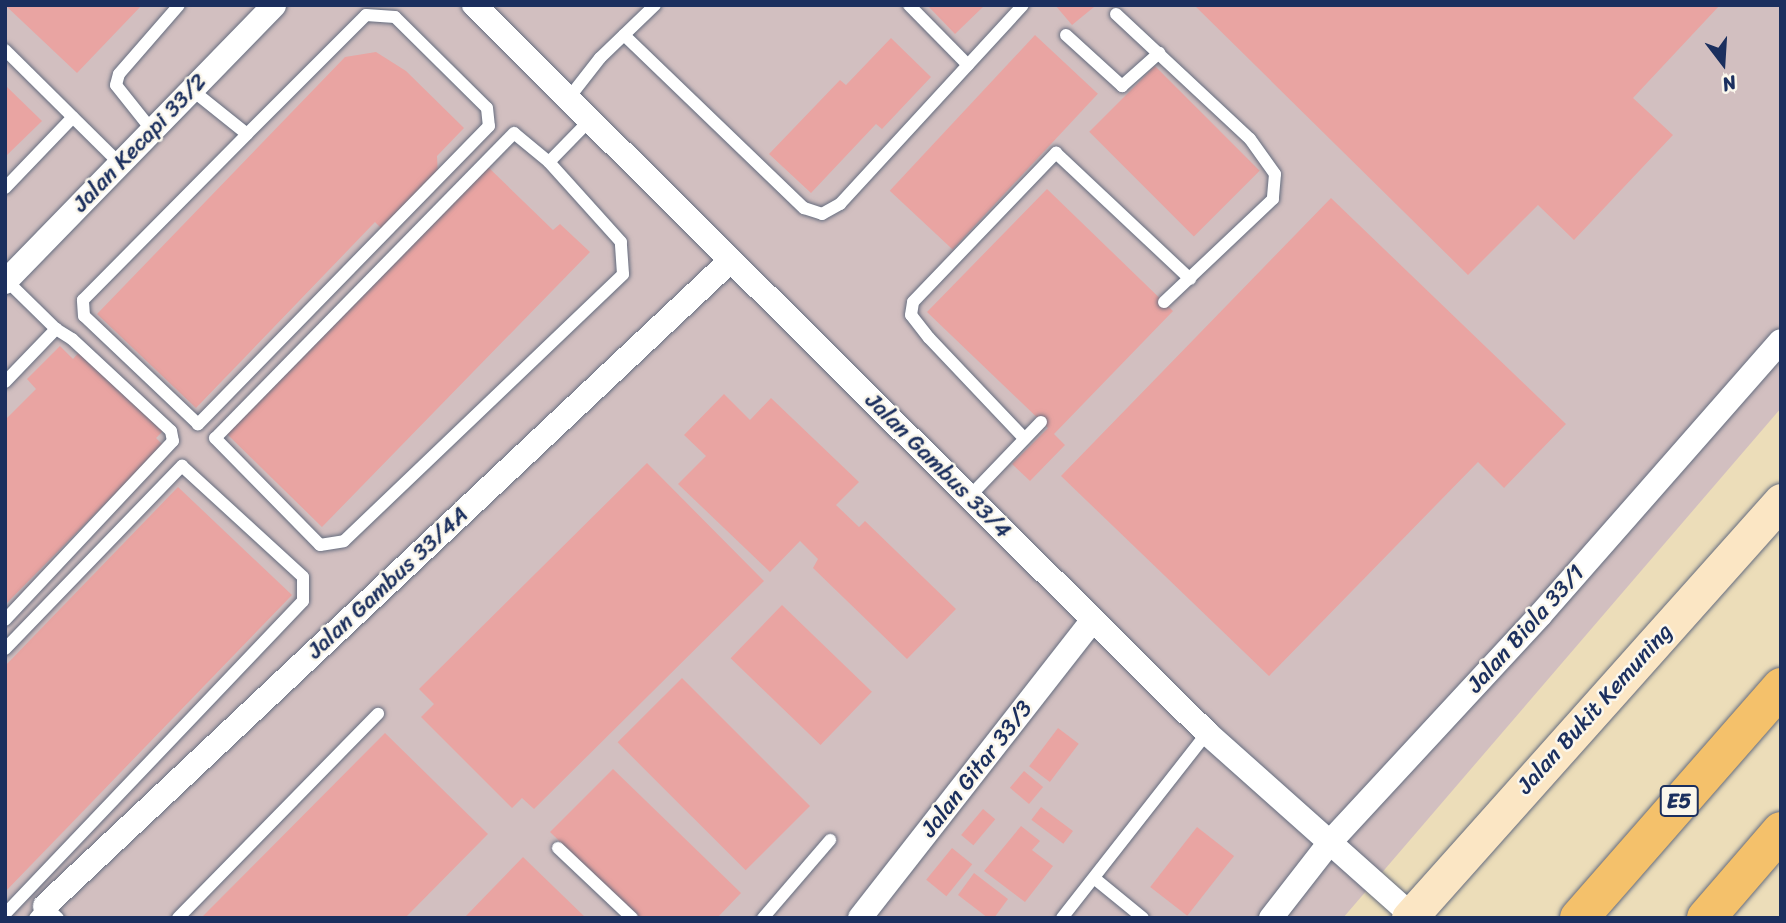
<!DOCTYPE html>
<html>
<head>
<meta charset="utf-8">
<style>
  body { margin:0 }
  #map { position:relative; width:1786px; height:923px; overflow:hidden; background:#ecddb9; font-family:Sriracha,sans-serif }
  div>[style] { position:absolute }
  .industrial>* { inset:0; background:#d2bfc0 }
  .building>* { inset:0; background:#e9a4a2; transform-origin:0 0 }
  .roads { filter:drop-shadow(0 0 2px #646c7e) drop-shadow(0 0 2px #646c7e) }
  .service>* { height:12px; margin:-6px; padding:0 6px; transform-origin:6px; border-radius:6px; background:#fff }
  .minor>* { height:24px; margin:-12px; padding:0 12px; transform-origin:12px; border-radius:12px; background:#fff }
  .secondary>* { height:35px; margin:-17.5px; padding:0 17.5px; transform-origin:17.5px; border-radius:17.5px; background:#fbe6c4 }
  .motorway>* { height:38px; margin:-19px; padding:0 19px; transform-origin:19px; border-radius:19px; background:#f4c16b }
  span { translate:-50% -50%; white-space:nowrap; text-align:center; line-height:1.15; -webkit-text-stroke:5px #fbf7ec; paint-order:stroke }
  .shield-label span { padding:2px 5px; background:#fbf7ec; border:2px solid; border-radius:5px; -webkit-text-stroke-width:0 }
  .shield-label { font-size:21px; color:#1b2f5e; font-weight:700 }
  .street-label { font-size:23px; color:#1b2f5e }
  .frame { position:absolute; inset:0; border:7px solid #1b2f5e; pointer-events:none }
  .north { position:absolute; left:1688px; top:28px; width:70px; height:70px; -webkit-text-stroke:5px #fbf7ec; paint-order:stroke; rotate:163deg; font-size:19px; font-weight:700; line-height:28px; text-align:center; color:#1b2f5e }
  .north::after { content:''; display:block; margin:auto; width:24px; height:32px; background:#1b2f5e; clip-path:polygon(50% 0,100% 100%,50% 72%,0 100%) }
</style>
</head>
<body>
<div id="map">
  <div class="industrial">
    <i style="clip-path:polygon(5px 5px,1781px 5px,1781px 408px,1343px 918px,5px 918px)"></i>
  </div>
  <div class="building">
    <i style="clip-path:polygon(5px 5px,142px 5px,77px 73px)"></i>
    <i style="clip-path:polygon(927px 5px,985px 5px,955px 34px)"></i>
    <i style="clip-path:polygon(1055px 5px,1092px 5px,1094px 7px,1072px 25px)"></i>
    <i style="clip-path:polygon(1194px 5px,1720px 5px,1633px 98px,1673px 135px,1574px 240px,1538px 205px,1468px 275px)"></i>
    <i style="left:1035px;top:35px;width:86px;height:213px;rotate:43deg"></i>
    <i style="clip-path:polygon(891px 38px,931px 77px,882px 129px,876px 124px,811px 193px,769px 154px,840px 80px,846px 85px)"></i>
    <i style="clip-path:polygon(376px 52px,406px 71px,464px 128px,437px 156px,438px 176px,384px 231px,375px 222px,196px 408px,97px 314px,345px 57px)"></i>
    <i style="left:1155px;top:66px;width:148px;height:93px;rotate:45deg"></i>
    <i style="clip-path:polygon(5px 85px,42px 121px,5px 157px)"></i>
    <i style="clip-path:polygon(488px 167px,553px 230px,560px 224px,590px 252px,322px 527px,227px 434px)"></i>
    <i style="clip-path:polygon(1047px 189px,1173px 311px,1054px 434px,1065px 445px,1030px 481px,1012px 464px,1048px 428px,927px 312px)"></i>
    <i style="clip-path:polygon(1331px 198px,1566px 424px,1504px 488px,1478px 462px,1269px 676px,1061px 476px)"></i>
    <i style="clip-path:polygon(60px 346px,73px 359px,80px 351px,163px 431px,156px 438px,163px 445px,5px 605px,5px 420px,36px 389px,27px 379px)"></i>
    <i style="clip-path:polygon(724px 394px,750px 420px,771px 398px,859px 482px,836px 505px,859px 527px,865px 521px,956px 609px,907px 659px,813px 568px,818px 559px,800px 541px,770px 572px,678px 484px,706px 456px,684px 435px)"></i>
    <i style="clip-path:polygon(647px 463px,764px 581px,534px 809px,522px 798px,512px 808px,421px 717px,434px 704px,419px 689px)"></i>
    <i style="clip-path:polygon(178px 487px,292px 595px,5px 892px,5px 666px)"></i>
    <i style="left:782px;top:605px;width:125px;height:74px;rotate:44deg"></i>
    <i style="left:682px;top:678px;width:181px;height:91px;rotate:45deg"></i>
    <i style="left:1058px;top:728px;width:26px;height:48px;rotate:37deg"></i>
    <i style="clip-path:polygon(385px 733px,488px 834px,405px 918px,201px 918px)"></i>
    <i style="clip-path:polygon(613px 769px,741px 893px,717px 918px,639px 918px,550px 832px)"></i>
    <i style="left:1024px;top:771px;width:25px;height:22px;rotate:40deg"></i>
    <i style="left:1041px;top:807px;width:40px;height:16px;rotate:37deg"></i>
    <i style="left:983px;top:809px;width:16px;height:34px;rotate:40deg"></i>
    <i style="clip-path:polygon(1021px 826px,1040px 841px,1032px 850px,1053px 866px,1025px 902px,984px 871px)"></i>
    <i style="left:1197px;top:827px;width:47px;height:76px;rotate:38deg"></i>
    <i style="left:952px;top:848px;width:26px;height:41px;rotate:39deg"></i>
    <i style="clip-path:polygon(523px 857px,586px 918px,464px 918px)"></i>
    <i style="clip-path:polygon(974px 873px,1008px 899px,994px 918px,988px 918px,958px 895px)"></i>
  </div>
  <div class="roads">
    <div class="service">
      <i style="left:909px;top:5px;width:84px;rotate:45.5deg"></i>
      <i style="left:1116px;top:14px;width:183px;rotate:43deg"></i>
      <i style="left:1250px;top:139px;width:43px;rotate:54.5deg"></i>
      <i style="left:1275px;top:174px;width:25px;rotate:95deg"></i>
      <i style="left:1273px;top:199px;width:150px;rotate:136.6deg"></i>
      <i style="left:624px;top:35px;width:250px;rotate:43.9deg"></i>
      <i style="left:804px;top:208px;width:19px;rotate:18deg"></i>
      <i style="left:822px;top:214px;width:21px;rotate:-29deg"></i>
      <i style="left:840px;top:204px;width:270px;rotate:-47.4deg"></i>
      <i style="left:1066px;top:35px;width:76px;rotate:42.3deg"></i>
      <i style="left:1122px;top:86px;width:50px;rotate:-41.7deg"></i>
      <i style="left:5px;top:50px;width:161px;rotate:44.7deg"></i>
      <i style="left:192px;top:90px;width:70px;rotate:38.7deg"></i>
      <i style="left:247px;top:134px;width:168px;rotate:-45deg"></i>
      <i style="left:366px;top:15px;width:29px;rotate:4deg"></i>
      <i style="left:395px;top:17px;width:129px;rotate:44.7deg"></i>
      <i style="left:487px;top:108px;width:18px;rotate:84deg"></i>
      <i style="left:489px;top:126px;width:417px;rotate:134.3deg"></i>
      <i style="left:198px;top:424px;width:157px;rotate:-136.5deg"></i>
      <i style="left:84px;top:316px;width:16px;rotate:-94deg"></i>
      <i style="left:83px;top:300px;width:233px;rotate:-45.3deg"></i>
      <i style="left:568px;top:99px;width:52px;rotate:-52deg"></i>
      <i style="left:600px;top:58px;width:76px;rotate:-43.9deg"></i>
      <i style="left:151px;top:129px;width:56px;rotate:-128.5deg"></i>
      <i style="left:116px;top:85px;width:11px;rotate:-75deg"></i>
      <i style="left:119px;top:74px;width:91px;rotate:-49deg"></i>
      <i style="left:549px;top:162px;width:45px;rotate:-140.4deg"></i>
      <i style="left:514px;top:133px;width:427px;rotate:134.4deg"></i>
      <i style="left:215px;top:438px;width:150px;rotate:45.5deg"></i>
      <i style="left:320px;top:545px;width:24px;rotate:-9deg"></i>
      <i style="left:344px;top:541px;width:386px;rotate:-43.7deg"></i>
      <i style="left:623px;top:274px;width:32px;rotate:-94deg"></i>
      <i style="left:621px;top:242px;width:108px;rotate:-132deg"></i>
      <i style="left:549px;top:162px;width:59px;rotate:-45.7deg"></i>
      <i style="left:5px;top:188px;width:98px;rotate:-46.2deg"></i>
      <i style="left:5px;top:279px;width:71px;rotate:44.4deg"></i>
      <i style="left:5px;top:382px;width:74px;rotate:-46.1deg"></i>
      <i style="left:56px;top:329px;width:19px;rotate:32deg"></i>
      <i style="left:72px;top:339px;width:135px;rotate:42.9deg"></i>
      <i style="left:171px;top:431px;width:10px;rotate:79deg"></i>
      <i style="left:173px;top:441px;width:245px;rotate:133.2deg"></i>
      <i style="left:1024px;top:438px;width:138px;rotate:-133.5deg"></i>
      <i style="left:929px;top:338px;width:29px;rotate:-128deg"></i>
      <i style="left:911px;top:315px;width:13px;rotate:-81deg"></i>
      <i style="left:913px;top:302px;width:207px;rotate:-46.2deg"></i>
      <i style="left:1056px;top:153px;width:184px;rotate:43.2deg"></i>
      <i style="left:969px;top:497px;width:104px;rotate:-46.2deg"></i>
      <i style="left:5px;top:649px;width:255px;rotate:-46deg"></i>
      <i style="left:182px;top:466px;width:164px;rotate:42.5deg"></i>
      <i style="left:303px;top:577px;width:24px;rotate:90deg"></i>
      <i style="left:303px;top:601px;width:432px;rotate:133.6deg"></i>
      <i style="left:558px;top:848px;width:102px;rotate:43.4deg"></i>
      <i style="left:1094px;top:878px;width:63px;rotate:39.2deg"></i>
      <i style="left:35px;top:918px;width:16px;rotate:-50deg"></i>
      <i style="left:45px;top:906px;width:18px;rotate:43deg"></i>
      <i style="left:178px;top:918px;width:286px;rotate:-45.6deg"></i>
      <i style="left:763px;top:918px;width:103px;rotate:-49.3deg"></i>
      <i style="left:1062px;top:918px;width:235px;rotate:-51.9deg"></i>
    </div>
    <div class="minor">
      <i style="left:474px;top:5px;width:1033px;rotate:44.8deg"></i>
      <i style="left:1207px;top:733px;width:273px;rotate:41.7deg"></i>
      <i style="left:5px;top:282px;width:386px;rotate:-45.8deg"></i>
      <i style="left:45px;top:906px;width:942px;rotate:-43.28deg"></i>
      <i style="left:860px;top:918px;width:378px;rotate:-52deg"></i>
      <i style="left:1271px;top:918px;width:98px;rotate:-52.1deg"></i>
      <i style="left:1331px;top:841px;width:309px;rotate:-47.2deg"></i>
      <i style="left:1541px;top:614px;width:363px;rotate:-48.7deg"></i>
    </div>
    <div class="secondary">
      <i style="left:1409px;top:918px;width:559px;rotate:-48.26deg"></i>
    </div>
    <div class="motorway">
      <i style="left:1579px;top:918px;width:307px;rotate:-48.8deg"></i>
      <i style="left:1706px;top:918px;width:115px;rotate:-49.2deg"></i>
    </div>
  </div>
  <div class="shield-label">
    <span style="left:1679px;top:801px">E5</span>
  </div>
  <div class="street-label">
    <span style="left:140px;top:143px;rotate:-46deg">Jalan Kecapi 33/2</span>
    <span style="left:938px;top:466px;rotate:45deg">Jalan Gambus 33/4</span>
    <span style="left:388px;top:583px;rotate:-43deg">Jalan Gambus 33/4A</span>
    <span style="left:1526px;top:629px;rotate:-48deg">Jalan Biola 33/1</span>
    <span style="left:1595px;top:709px;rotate:-48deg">Jalan Bukit Kemuning</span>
    <span style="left:977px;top:769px;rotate:-52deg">Jalan Gitar 33/3</span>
  </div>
  <div class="frame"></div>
  <div class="north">N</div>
</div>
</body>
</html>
